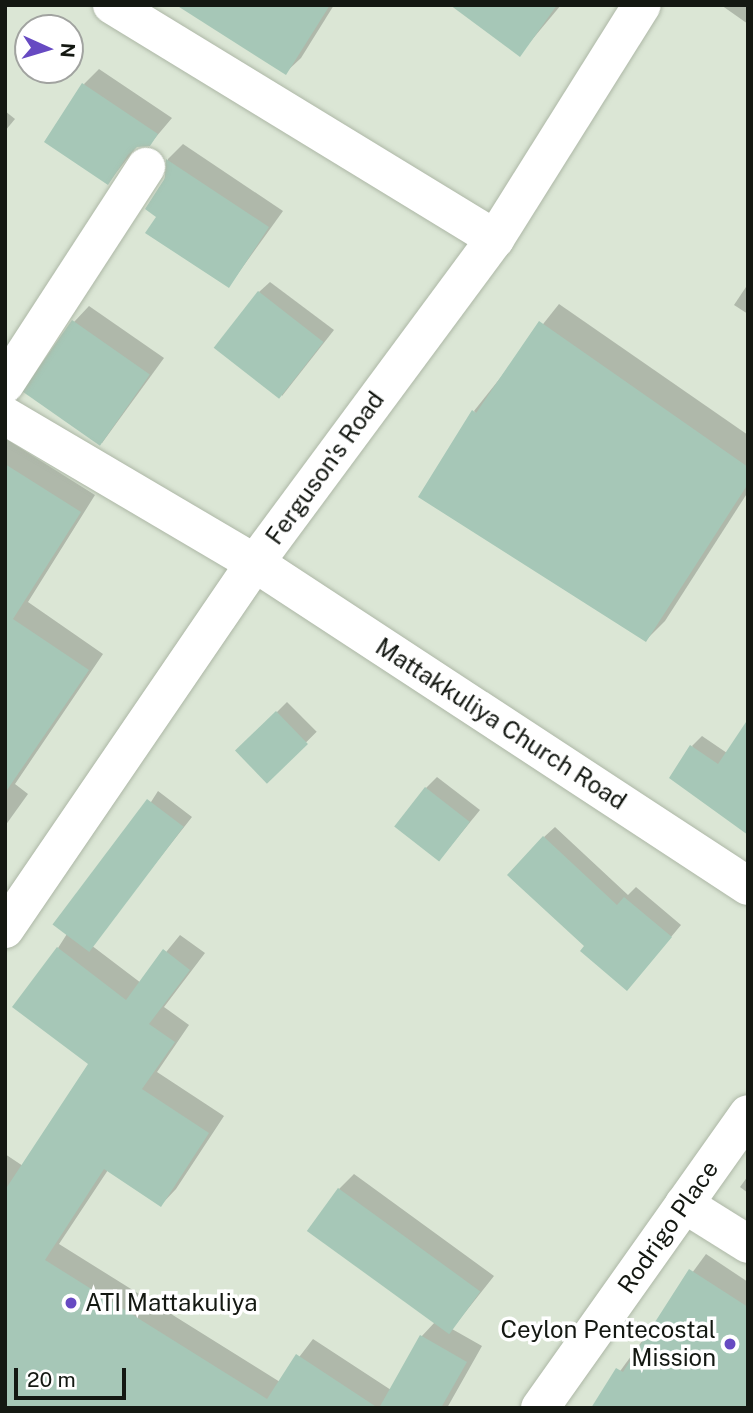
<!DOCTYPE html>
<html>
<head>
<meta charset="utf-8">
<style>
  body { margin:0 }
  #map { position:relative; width:753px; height:1413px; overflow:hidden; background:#dbe6d5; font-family:"Public Sans",sans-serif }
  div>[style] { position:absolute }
  .shadow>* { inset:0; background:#0003; transform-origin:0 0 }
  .building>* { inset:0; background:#a6c7b7; transform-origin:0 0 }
  .roads { filter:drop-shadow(0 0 2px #adb7a6) drop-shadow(0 0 2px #adb7a6) }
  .minor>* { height:38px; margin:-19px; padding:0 19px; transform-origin:19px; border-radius:19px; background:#fff }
  .dots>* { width:19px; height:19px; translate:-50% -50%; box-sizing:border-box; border:4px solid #fff; border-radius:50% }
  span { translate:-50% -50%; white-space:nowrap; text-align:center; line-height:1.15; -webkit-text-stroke:7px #fff; paint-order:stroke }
  .street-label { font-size:24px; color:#141812 }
  .poi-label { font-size:24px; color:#141812 }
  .left { translate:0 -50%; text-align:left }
  .right { translate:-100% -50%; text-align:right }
  .frame { position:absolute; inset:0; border:7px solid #141812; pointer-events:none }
  .north { position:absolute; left:14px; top:14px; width:70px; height:70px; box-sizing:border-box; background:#fff; border:2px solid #a1a3a0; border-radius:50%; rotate:94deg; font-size:19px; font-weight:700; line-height:28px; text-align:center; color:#141812 }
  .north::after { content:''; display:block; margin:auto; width:24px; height:32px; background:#674ac2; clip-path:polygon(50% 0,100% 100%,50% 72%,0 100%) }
  .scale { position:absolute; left:14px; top:1368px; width:112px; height:32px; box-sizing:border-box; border:4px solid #141812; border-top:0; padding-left:9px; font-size:21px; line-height:24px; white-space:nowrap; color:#141812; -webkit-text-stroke:5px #fff; paint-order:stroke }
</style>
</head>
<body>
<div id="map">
  <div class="shadow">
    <i style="clip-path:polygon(179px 5px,334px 5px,301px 58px,285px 73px)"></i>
    <i style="clip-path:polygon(453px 5px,561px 5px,520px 54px)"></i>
    <i style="clip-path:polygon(721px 5px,748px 5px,748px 24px)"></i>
    <i style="clip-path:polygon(99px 69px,172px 118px,150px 144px,138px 145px,108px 183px,84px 84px)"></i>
    <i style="clip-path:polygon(5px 111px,15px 119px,5px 131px)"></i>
    <i style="clip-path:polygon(183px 144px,283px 211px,229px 286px,158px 216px,168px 159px)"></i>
    <i style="clip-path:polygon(270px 282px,334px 330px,282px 396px,259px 292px)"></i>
    <i style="clip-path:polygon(748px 284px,748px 314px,734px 305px)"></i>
    <i style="clip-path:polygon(559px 304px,748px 435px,748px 492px,665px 621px,646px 640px,474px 411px)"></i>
    <i style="clip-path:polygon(89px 306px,164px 358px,102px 443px,74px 322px)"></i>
    <i style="clip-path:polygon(6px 439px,95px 495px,28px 602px,103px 654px,15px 784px,28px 794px,5px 826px)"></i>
    <i style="left:287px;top:702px;width:42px;height:69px;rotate:45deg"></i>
    <i style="clip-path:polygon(702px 736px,727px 753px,748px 832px,692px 746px)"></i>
    <i style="clip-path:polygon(437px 777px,480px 810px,440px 859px,426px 788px)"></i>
    <i style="clip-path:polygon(158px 791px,192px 817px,91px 945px,141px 983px,180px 935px,205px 953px,164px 1007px,189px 1025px,157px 1072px,224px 1116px,176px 1189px,161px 1205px,108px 1170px,59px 1244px,280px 1382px,313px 1339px,391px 1390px,421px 1337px,435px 1322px,339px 1189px,354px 1174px,494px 1276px,452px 1329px,482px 1346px,447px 1408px,5px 1408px,5px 1154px,23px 1166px,90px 1064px,58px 948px)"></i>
    <i style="clip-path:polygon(555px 827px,628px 895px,636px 887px,681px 925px,637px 978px,586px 946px,544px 837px)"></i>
    <i style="clip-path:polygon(748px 1176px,748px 1193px,740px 1187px)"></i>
    <i style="clip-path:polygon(706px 1254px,748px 1282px,748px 1408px,593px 1408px)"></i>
  </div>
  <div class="building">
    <i style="clip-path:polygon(176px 5px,330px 5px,286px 75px)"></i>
    <i style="clip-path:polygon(450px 5px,557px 5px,520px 57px)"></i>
    <i style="clip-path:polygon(82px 83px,158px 134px,150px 146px,137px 147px,128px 155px,108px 185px,44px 142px)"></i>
    <i style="clip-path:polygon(166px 159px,269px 227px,229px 288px,145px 233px,156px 217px,145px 209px,165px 178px)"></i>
    <i style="left:258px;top:291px;width:83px;height:72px;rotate:38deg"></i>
    <i style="left:72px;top:320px;width:95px;height:87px;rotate:35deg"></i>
    <i style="clip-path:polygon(539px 321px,748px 467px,748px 484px,646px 642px,418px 497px,472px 410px,476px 413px)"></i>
    <i style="clip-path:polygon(5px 464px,81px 512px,13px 619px,89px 670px,5px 793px)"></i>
    <i style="left:276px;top:711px;width:46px;height:57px;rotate:46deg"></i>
    <i style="clip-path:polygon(748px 719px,748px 835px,669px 778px,690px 745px,718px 764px)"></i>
    <i style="left:425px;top:787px;width:57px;height:50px;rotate:38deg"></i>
    <i style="left:147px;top:799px;width:46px;height:157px;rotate:37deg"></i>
    <i style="clip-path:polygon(543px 836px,617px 905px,624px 897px,672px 937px,627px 991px,580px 951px,584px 946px,507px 875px)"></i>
    <i style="clip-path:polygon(57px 947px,126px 1000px,163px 949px,190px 970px,149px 1024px,175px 1042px,142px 1089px,209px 1133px,161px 1207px,104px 1169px,45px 1260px,267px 1399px,296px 1354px,378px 1408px,5px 1408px,5px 1190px,88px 1064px,12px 1007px)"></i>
    <i style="left:338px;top:1188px;width:176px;height:53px;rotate:36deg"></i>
    <i style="clip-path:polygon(689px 1269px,748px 1307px,748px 1408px,591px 1408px,616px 1368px,623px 1372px)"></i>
    <i style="clip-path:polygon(420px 1335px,467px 1362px,441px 1408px,379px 1408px)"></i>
  </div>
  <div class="roads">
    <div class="minor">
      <i style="left:112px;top:5px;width:449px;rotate:31.4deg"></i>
      <i style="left:5px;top:384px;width:259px;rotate:-57deg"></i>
      <i style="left:5px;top:416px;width:290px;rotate:30.5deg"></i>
      <i style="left:255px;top:563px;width:589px;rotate:33.23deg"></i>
      <i style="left:5px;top:929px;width:443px;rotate:-55.7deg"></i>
      <i style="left:255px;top:563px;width:403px;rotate:-53.5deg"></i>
      <i style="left:495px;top:239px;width:276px;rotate:-57.9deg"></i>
      <i style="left:684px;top:1204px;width:75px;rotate:32deg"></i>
      <i style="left:540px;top:1408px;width:360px;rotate:-54.7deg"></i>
    </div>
  </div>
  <div class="dots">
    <i style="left:71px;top:1303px;background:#674ac2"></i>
    <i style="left:730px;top:1344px;background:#674ac2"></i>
  </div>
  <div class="street-label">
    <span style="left:325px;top:468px;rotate:-54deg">Ferguson's Road</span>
    <span style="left:501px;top:724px;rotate:33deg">Mattakkuliya Church Road</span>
    <span style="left:668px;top:1227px;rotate:-55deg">Rodrigo Place</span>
  </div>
  <div class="poi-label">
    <span class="left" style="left:85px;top:1303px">ATI Mattakuliya</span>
    <span class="right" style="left:716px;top:1344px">Ceylon Pentecostal<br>Mission</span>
  </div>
  <div class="frame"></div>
  <div class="north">N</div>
  <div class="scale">20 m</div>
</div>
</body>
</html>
